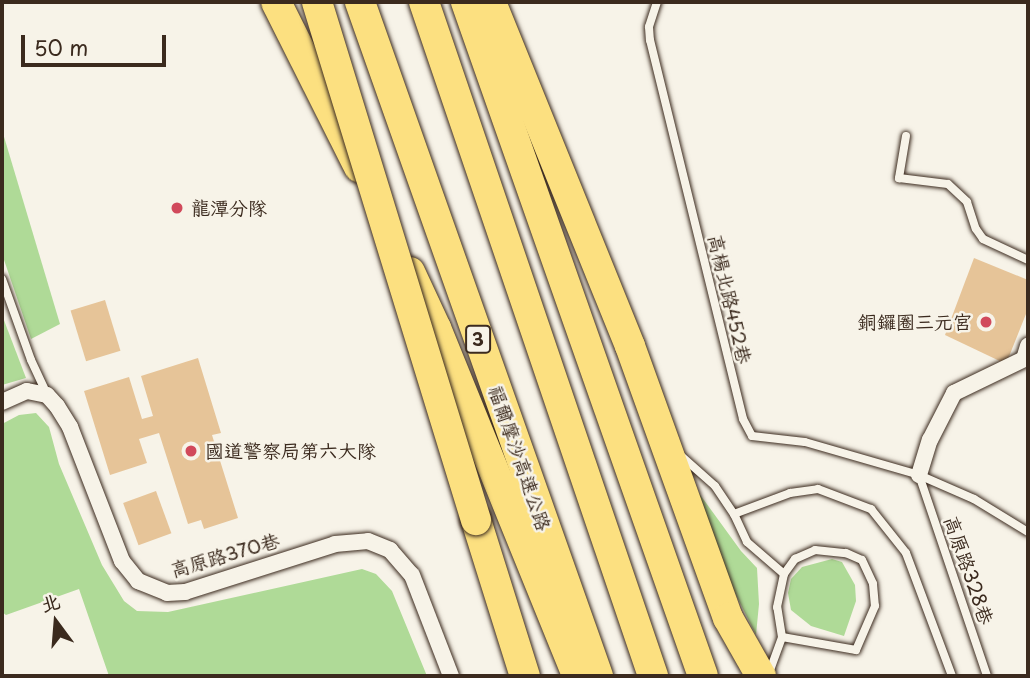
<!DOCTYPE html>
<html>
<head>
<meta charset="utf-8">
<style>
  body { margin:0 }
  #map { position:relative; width:1030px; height:678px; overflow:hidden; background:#f7f3e8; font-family:"Playpen Sans","LXGW WenKai TC",sans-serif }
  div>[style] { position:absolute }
  .green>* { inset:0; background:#afda97 }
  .building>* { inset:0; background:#e6c498; transform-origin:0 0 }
  .roads { filter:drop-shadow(0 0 2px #3b2a1e) drop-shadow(0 0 2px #3b2a1e) }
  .service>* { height:8px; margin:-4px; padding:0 4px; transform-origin:4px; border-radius:4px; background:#f7f3e8 }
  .minor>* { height:16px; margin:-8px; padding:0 8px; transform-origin:8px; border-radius:8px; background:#f7f3e8 }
  .motorway>* { height:30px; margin:-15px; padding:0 15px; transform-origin:15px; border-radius:15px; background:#fce080 }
  .bridges { filter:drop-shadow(0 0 2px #3b2a1e) drop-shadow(0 0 2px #3b2a1e) }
  .motorway-bridge>* { height:30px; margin:-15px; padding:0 15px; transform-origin:15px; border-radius:15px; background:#fce080 }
  .dots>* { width:19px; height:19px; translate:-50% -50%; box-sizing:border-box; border:4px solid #f7f3e8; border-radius:50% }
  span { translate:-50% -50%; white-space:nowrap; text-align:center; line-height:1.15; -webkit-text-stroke:5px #f7f3e8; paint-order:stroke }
  .shield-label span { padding:2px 5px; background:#f7f3e8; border:2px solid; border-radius:5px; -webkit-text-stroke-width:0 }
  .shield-label { font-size:18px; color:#3b2a1e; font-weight:700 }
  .poi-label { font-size:19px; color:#3b2a1e }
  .left { translate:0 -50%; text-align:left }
  .right { translate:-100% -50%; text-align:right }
  .street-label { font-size:19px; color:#3b2a1e }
  .frame { position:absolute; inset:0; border:4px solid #3b2a1e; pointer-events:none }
  .north { position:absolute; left:21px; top:587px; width:70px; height:70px; -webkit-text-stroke:5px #f7f3e8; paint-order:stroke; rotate:344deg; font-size:19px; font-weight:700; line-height:28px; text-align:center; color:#3b2a1e }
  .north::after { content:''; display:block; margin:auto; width:24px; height:32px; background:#3b2a1e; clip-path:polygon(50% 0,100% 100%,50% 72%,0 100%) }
  .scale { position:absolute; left:21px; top:35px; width:145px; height:32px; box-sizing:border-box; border:4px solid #3b2a1e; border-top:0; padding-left:9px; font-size:21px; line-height:24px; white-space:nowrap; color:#3b2a1e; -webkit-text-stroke:5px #f7f3e8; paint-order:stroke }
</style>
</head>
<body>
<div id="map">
  <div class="green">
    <i style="clip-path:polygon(2px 130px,60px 324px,31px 339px,2px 254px)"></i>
    <i style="clip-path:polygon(2px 315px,26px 378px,2px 385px)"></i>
    <i style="clip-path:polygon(36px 413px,49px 427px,59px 464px,102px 565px,124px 601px,137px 611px,168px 612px,362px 569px,376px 574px,392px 591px,427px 676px,109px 676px,79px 589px,6px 615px,2px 612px,2px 424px,19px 415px)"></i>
    <i style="clip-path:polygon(693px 485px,741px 551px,757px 568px,759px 604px,756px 635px,711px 545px)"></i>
    <i style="clip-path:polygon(832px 559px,842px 562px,855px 585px,856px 601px,844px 636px,811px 626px,791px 610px,788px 593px,791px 579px,802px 567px)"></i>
  </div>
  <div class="building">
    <i style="clip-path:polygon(974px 258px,1028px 280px,1028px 309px,1006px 364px,945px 335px)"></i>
    <i style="left:105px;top:300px;width:53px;height:36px;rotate:73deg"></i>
    <i style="clip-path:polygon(198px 358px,221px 433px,212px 435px,238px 518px,204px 529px,201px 520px,188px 524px,159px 433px,139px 439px,147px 463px,110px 475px,84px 391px,129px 377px,142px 419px,153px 416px,141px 376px)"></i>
    <i style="left:156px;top:491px;width:45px;height:35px;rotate:70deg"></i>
  </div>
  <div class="roads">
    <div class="service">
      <i style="left:657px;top:2px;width:26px;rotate:108deg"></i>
      <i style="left:649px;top:27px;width:13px;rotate:86deg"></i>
      <i style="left:650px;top:40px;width:390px;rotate:76.2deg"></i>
      <i style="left:743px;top:419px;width:19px;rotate:62deg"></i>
      <i style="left:752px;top:436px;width:53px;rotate:6.5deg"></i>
      <i style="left:805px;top:442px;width:119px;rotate:16.1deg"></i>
      <i style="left:919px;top:475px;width:60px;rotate:23.6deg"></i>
      <i style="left:974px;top:499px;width:63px;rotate:31.4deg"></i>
      <i style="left:906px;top:136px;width:43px;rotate:99.5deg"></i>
      <i style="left:899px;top:178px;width:49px;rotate:7deg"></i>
      <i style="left:948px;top:184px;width:26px;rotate:43deg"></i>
      <i style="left:967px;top:202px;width:28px;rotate:72deg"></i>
      <i style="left:976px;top:229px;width:12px;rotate:55deg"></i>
      <i style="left:983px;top:239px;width:50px;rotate:25deg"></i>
      <i style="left:2px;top:279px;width:86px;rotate:70.3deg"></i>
      <i style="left:31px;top:360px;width:38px;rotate:65deg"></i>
      <i style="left:679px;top:454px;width:48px;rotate:41.6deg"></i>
      <i style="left:715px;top:486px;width:34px;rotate:56deg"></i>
      <i style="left:734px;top:514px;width:31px;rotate:65deg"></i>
      <i style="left:747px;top:542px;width:49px;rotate:40.9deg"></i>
      <i style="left:919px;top:475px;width:212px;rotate:71.3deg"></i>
      <i style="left:734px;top:514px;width:60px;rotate:-20.6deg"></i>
      <i style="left:790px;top:493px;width:28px;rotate:-8deg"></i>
      <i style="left:818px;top:489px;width:57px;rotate:20.7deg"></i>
      <i style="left:871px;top:509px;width:56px;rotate:51.5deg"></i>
      <i style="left:906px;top:553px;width:131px;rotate:69.5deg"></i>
      <i style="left:769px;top:673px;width:38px;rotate:-70deg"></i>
      <i style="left:782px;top:637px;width:30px;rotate:-99deg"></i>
      <i style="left:777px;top:607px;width:34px;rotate:-78deg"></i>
      <i style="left:784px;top:574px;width:19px;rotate:-54deg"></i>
      <i style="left:795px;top:559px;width:22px;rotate:-24deg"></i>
      <i style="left:815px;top:550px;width:31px;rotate:6deg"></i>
      <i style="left:846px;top:553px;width:17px;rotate:24deg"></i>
      <i style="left:862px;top:560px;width:26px;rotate:65deg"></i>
      <i style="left:873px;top:584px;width:22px;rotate:85deg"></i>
      <i style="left:875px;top:606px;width:48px;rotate:113.4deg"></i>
      <i style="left:856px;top:650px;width:75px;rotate:-170deg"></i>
    </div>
    <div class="minor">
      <i style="left:2px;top:402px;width:27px;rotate:-24deg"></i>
      <i style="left:27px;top:391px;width:20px;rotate:11deg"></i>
      <i style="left:47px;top:395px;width:15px;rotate:48deg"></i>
      <i style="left:57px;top:406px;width:25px;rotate:58deg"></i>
      <i style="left:70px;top:427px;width:144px;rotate:68.8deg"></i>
      <i style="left:122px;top:561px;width:26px;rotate:51deg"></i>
      <i style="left:138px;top:581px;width:31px;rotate:22deg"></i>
      <i style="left:167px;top:593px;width:18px;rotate:-3deg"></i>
      <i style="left:185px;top:592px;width:157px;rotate:-17.7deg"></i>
      <i style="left:335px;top:544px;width:33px;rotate:-5deg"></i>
      <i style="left:368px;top:541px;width:24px;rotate:22deg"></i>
      <i style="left:390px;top:550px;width:33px;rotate:49deg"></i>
      <i style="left:412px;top:575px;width:108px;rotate:68.9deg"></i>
      <i style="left:919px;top:475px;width:37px;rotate:-73deg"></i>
      <i style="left:930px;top:440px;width:53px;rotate:-62.9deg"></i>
      <i style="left:954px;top:393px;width:78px;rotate:-25.9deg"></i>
      <i style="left:1024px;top:359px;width:14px;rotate:-73deg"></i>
    </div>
    <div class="motorway">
      <i style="left:276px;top:2px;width:185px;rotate:63.3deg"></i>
      <i style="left:360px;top:2px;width:715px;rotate:70.55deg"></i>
      <i style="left:424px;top:2px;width:712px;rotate:71.23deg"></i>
      <i style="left:466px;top:2px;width:714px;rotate:70.63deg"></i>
      <i style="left:491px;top:2px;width:371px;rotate:68deg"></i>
      <i style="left:630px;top:346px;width:289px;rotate:70.2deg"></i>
      <i style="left:728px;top:618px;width:67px;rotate:60.4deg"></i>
      <i style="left:410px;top:272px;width:62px;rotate:65.1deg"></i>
      <i style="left:436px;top:328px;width:375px;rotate:67.9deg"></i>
      <i style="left:476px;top:520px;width:164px;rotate:72.6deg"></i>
    </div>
  </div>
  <div class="bridges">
    <div class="motorway-bridge">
      <i style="left:317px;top:2px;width:542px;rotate:72.94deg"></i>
    </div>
  </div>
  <div class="dots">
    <i style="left:177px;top:208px;background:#d1495b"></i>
    <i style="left:986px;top:322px;background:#d1495b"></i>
    <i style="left:191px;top:451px;background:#d1495b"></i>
  </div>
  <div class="shield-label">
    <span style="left:478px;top:339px">3</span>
  </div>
  <div class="poi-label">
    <span class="left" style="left:191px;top:208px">龍潭分隊</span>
    <span class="right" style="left:972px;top:322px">銅鑼圈三元宮</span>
    <span class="left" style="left:205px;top:451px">國道警察局第六大隊</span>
  </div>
  <div class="street-label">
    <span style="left:730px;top:299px;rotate:77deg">高楊北路452巷</span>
    <span style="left:520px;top:458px;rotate:71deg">福爾摩沙高速公路</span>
    <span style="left:225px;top:555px;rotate:-16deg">高原路370巷</span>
    <span style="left:969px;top:570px;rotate:71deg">高原路328巷</span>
  </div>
  <div class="frame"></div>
  <div class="north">北</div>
  <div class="scale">50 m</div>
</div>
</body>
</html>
